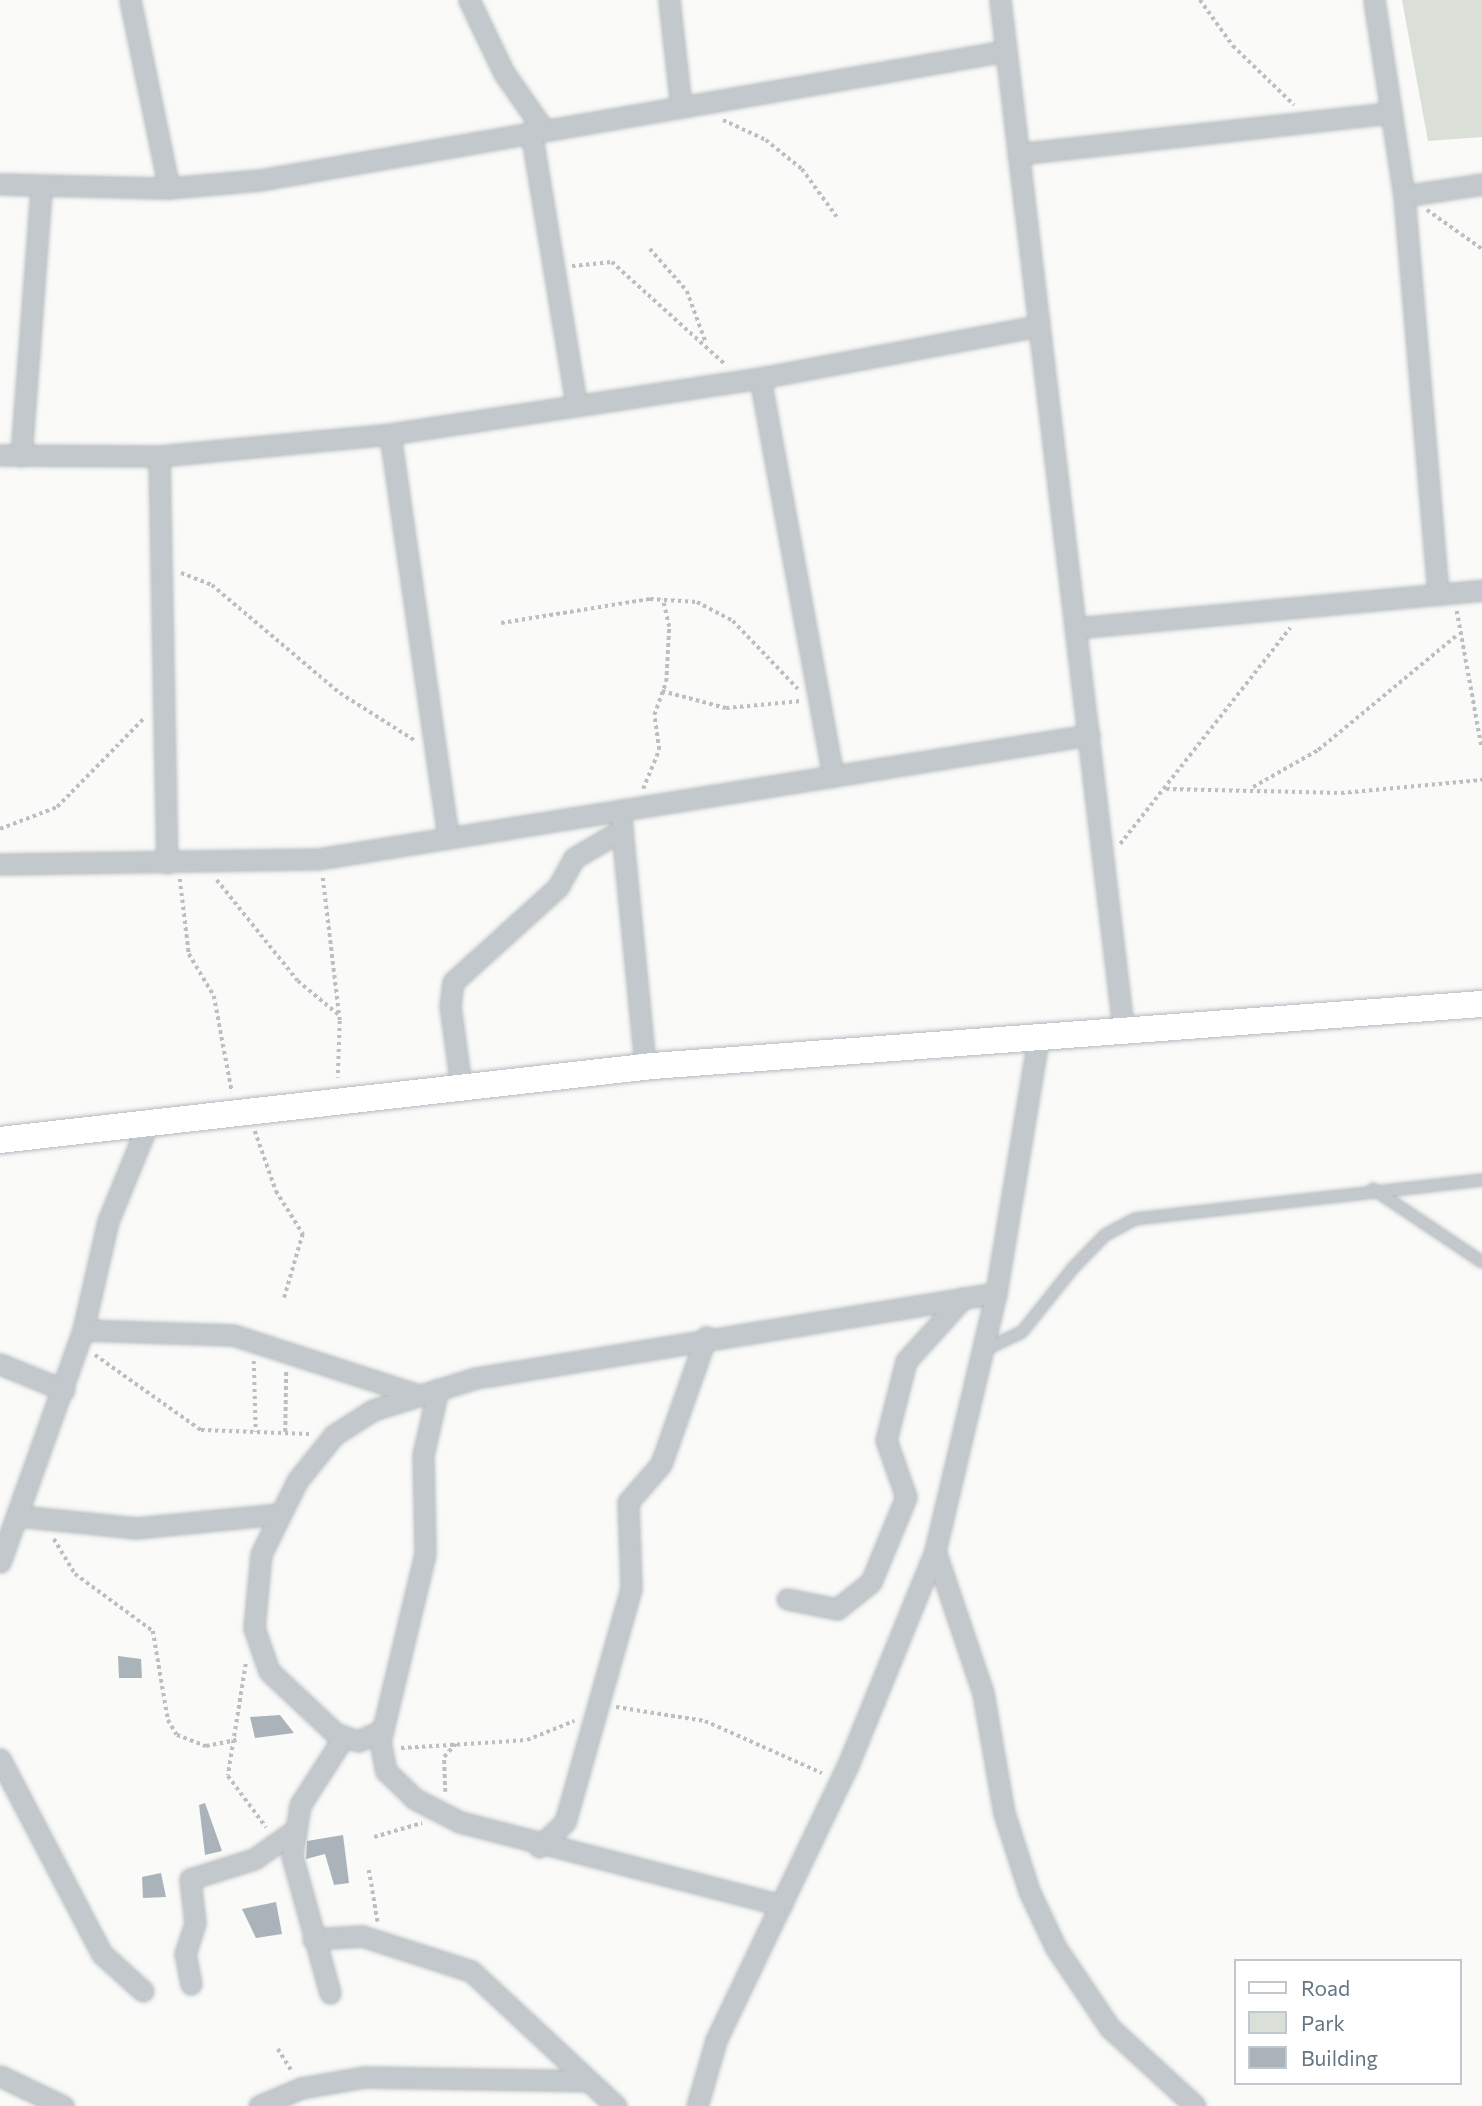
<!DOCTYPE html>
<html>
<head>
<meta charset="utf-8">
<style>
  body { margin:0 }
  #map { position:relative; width:1482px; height:2106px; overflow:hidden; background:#fafaf8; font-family:Commissioner,sans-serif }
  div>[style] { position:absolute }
  .green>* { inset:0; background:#dadfd7 }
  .building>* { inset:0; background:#aab3b9 }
  .path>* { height:3.5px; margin-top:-1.75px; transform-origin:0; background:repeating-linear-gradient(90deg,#bbbfc2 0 3.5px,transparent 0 7px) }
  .roads { filter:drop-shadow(0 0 2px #b3babf) drop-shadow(0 0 2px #b3babf) }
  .lane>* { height:10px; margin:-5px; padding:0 5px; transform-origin:5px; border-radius:5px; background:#c3c8cc }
  .street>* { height:19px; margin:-9.5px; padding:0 9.5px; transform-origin:9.5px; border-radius:9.5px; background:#c3c8cc }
  .secondary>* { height:26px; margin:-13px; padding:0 13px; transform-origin:13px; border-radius:13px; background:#fff }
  span { translate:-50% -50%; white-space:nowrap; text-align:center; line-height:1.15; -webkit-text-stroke:7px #fff; paint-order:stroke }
  .legend { position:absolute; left:1234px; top:1959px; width:228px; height:126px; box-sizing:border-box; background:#fff; border:2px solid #c1c8cd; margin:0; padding:9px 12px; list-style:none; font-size:21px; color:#657683 }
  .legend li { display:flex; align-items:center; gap:14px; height:35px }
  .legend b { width:35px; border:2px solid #c1c8cd }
</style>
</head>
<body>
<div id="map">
  <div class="green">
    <i style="clip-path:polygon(1402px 0,1482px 0,1482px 137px,1428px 141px)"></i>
  </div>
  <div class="building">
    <i style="clip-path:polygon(118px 1656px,141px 1659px,142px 1678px,119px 1678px)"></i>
    <i style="clip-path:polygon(280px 1715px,294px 1733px,255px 1738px,250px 1717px)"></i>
    <i style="clip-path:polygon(205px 1803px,222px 1851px,205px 1855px,199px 1805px)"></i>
    <i style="clip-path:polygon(343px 1835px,349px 1883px,334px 1885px,325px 1854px,306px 1859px,307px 1841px)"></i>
    <i style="clip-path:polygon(161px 1873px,166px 1897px,143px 1898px,142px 1877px)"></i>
    <i style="clip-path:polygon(276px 1902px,282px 1934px,256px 1938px,242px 1909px)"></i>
  </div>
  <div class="path">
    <i style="left:1200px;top:0;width:57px;rotate:54.3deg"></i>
    <i style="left:1233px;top:46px;width:85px;rotate:44deg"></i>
    <i style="left:723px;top:120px;width:47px;rotate:24.9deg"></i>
    <i style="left:766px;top:140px;width:46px;rotate:38.9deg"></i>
    <i style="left:802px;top:169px;width:59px;rotate:53.9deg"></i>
    <i style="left:1427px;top:210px;width:67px;rotate:35.3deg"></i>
    <i style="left:650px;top:249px;width:56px;rotate:48.6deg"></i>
    <i style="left:687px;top:291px;width:55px;rotate:69.9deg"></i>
    <i style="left:572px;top:266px;width:40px;rotate:-5.7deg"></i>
    <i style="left:612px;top:262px;width:154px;rotate:42.1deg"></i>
    <i style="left:181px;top:573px;width:33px;rotate:21deg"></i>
    <i style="left:212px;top:585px;width:167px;rotate:40.2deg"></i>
    <i style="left:340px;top:693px;width:88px;rotate:32.4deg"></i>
    <i style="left:1457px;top:611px;width:140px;rotate:79.7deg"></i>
    <i style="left:501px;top:623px;width:151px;rotate:-9.2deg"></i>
    <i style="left:650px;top:599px;width:47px;rotate:3.7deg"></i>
    <i style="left:697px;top:602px;width:41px;rotate:27.8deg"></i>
    <i style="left:733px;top:621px;width:94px;rotate:46.3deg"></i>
    <i style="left:662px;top:691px;width:66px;rotate:14.9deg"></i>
    <i style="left:726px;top:708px;width:75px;rotate:-5.3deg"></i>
    <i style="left:1253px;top:787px;width:75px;rotate:-29.6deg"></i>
    <i style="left:1318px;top:750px;width:182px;rotate:-39.6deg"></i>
    <i style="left:643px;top:789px;width:42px;rotate:-67.7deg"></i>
    <i style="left:659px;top:750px;width:35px;rotate:-98deg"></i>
    <i style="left:654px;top:715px;width:35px;rotate:-70deg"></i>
    <i style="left:666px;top:682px;width:55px;rotate:-86.9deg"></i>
    <i style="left:669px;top:627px;width:28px;rotate:-103deg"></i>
    <i style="left:1166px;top:789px;width:175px;rotate:1.3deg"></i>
    <i style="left:1341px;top:793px;width:142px;rotate:-5.3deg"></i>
    <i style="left:0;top:829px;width:61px;rotate:-21.1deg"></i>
    <i style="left:57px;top:807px;width:126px;rotate:-45.6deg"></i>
    <i style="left:1120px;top:844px;width:275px;rotate:-51.8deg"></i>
    <i style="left:323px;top:878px;width:144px;rotate:83.2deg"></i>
    <i style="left:340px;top:1021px;width:57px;rotate:92deg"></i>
    <i style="left:180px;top:879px;width:76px;rotate:83.2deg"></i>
    <i style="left:189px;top:954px;width:49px;rotate:59.2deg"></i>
    <i style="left:214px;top:996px;width:98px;rotate:79.4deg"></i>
    <i style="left:217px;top:880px;width:129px;rotate:51.3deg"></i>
    <i style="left:298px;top:981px;width:53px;rotate:39.7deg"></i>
    <i style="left:255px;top:1131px;width:64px;rotate:70.7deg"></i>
    <i style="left:276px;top:1191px;width:51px;rotate:57.9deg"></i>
    <i style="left:303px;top:1234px;width:68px;rotate:106.3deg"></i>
    <i style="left:95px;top:1355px;width:130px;rotate:35.3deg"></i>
    <i style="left:201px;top:1430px;width:109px;rotate:2.1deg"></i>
    <i style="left:254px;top:1361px;width:71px;rotate:88.4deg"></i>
    <i style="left:285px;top:1432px;width:61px;rotate:-89.1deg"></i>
    <i style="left:54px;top:1539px;width:41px;rotate:59deg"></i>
    <i style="left:75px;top:1574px;width:97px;rotate:36.2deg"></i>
    <i style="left:153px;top:1631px;width:90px;rotate:80.4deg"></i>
    <i style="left:168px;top:1720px;width:17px;rotate:59deg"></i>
    <i style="left:177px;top:1735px;width:31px;rotate:21deg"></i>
    <i style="left:206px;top:1746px;width:31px;rotate:-11deg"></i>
    <i style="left:246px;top:1664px;width:113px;rotate:99.1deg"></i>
    <i style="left:228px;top:1776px;width:64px;rotate:53.3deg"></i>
    <i style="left:616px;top:1707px;width:90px;rotate:8.9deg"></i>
    <i style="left:705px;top:1721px;width:128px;rotate:24deg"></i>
    <i style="left:401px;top:1748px;width:126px;rotate:-3.6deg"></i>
    <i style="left:527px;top:1740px;width:51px;rotate:-22deg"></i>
    <i style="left:445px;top:1792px;width:35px;rotate:-92deg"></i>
    <i style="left:444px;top:1757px;width:20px;rotate:-49deg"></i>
    <i style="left:374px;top:1837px;width:50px;rotate:-16.3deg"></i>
    <i style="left:369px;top:1870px;width:54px;rotate:80.4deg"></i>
    <i style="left:278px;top:2049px;width:28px;rotate:58deg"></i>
  </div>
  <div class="roads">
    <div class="lane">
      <i style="left:1373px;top:1189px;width:131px;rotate:33.8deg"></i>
      <i style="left:982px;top:1351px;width:44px;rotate:-25.4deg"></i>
      <i style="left:1022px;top:1332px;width:82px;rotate:-51.4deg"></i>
      <i style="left:1073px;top:1268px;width:46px;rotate:-45.9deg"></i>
      <i style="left:1105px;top:1235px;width:34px;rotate:-28deg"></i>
      <i style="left:1135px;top:1219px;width:349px;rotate:-6.4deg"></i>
    </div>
    <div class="street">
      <i style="left:130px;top:0;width:192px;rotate:78.3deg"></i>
      <i style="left:469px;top:0;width:81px;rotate:64.4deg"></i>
      <i style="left:504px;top:73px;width:68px;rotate:55.1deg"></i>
      <i style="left:669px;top:0;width:108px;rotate:83.6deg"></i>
      <i style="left:1000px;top:0;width:1034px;rotate:83.17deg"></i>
      <i style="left:1374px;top:0;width:198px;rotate:81.3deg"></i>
      <i style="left:1404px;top:196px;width:400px;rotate:85.1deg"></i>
      <i style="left:531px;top:131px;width:277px;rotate:80.6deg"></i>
      <i style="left:1018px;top:154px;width:373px;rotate:-6.3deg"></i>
      <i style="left:0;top:184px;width:169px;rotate:1.4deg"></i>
      <i style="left:169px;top:188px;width:91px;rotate:-5deg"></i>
      <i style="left:260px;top:180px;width:756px;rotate:-9.82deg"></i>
      <i style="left:1404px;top:196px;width:79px;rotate:-8.7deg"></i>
      <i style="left:760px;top:378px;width:405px;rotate:79.6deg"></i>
      <i style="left:390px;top:434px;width:407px;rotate:81.8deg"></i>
      <i style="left:0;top:455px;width:159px;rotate:0.4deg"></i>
      <i style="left:159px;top:456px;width:232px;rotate:-5.4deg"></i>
      <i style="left:390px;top:434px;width:374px;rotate:-8.6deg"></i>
      <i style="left:760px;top:378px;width:282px;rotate:-10.6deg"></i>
      <i style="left:21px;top:456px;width:268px;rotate:-85.7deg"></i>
      <i style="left:159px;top:456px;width:407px;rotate:88.9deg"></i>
      <i style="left:1075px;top:628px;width:409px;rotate:-5.3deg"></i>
      <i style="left:621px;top:820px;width:247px;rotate:84.4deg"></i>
      <i style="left:0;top:864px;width:318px;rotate:-0.9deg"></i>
      <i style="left:318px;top:859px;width:781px;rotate:-9.14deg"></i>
      <i style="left:461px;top:1086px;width:81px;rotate:-97.8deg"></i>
      <i style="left:450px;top:1006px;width:24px;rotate:-83deg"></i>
      <i style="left:453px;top:982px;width:142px;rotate:-42.1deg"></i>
      <i style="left:558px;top:887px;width:33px;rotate:-61deg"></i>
      <i style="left:574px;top:858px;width:56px;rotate:-30.3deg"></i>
      <i style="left:83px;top:1330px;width:150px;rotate:1.9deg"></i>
      <i style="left:233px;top:1335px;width:195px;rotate:17.9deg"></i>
      <i style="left:0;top:1364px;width:69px;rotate:22.1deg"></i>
      <i style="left:438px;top:1389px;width:68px;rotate:102.8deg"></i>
      <i style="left:423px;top:1455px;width:99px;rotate:88.8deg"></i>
      <i style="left:425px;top:1554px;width:192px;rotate:103.5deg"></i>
      <i style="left:380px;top:1741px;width:31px;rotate:79deg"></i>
      <i style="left:386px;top:1771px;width:40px;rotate:44deg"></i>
      <i style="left:415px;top:1799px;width:51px;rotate:27.1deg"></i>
      <i style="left:460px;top:1822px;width:332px;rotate:14.5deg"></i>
      <i style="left:18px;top:1516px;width:119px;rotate:5.8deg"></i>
      <i style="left:136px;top:1528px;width:145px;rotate:-5.6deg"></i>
      <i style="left:935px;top:1551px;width:150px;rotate:71.3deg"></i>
      <i style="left:983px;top:1693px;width:122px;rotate:80.1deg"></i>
      <i style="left:1004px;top:1813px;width:82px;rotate:72.2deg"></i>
      <i style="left:1029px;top:1891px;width:63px;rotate:64.7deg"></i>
      <i style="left:1056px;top:1948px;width:97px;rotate:56deg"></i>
      <i style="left:1110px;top:2028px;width:115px;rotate:42.5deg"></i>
      <i style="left:0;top:1562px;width:246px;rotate:-70.3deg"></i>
      <i style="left:83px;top:1330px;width:112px;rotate:-77.1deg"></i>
      <i style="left:108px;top:1221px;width:103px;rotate:-67.7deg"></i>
      <i style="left:787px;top:1599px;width:51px;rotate:11.3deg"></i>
      <i style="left:837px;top:1609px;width:43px;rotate:-38.5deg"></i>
      <i style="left:871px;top:1582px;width:92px;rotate:-67.6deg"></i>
      <i style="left:906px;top:1497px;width:60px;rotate:-109.3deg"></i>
      <i style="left:886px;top:1440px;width:81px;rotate:-75.8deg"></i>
      <i style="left:906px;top:1361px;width:85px;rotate:-47.9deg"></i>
      <i style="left:383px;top:1730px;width:27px;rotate:156deg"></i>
      <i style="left:358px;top:1741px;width:23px;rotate:-162deg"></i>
      <i style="left:336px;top:1734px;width:92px;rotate:-136.8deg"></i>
      <i style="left:269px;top:1671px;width:46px;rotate:-109.2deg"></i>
      <i style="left:254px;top:1628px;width:74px;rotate:-84.6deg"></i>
      <i style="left:261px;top:1554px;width:81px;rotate:-63.7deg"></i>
      <i style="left:297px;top:1481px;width:59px;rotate:-51.2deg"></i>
      <i style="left:334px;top:1435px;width:46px;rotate:-32.7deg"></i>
      <i style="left:373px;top:1410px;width:108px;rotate:-17.3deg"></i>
      <i style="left:476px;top:1378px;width:527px;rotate:-9.28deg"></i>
      <i style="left:0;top:1759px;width:220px;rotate:62.4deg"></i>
      <i style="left:102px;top:1954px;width:55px;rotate:42.1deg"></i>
      <i style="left:539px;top:1847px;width:36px;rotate:-44deg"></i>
      <i style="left:565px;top:1822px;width:243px;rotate:-74.2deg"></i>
      <i style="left:631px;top:1588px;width:86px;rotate:-92deg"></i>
      <i style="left:628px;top:1502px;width:50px;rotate:-49deg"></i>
      <i style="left:661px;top:1464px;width:135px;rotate:-70.5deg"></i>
      <i style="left:313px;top:1939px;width:49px;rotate:-3.5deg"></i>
      <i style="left:362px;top:1936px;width:114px;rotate:17.8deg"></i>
      <i style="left:471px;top:1971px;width:198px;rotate:43deg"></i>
      <i style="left:191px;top:1984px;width:31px;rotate:-101deg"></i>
      <i style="left:185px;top:1954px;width:33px;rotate:-72deg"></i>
      <i style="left:195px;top:1923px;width:44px;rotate:-96.5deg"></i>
      <i style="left:190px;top:1879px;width:67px;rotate:-17.4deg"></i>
      <i style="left:254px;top:1859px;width:49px;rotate:-35deg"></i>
      <i style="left:330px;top:1993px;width:142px;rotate:-105.5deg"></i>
      <i style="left:292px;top:1856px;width:52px;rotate:-81.1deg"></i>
      <i style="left:300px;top:1805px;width:80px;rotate:-57.3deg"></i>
      <i style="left:0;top:2076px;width:70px;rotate:25.5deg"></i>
      <i style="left:259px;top:2106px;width:46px;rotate:-23.2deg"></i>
      <i style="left:301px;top:2088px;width:65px;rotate:-9.8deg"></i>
      <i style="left:365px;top:2077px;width:220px;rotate:1deg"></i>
      <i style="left:697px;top:2106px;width:69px;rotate:-73.9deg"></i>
      <i style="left:716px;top:2040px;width:303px;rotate:-64.4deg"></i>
      <i style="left:847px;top:1767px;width:233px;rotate:-67.8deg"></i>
      <i style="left:935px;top:1551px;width:265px;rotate:-76.7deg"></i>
      <i style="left:996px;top:1293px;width:264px;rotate:-80.6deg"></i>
    </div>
    <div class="secondary">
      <i style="left:0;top:1140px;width:657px;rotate:-6.47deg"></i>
      <i style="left:653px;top:1066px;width:831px;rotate:-4.28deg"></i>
    </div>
  </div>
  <ul class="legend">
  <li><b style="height:9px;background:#fff"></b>Road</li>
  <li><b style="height:19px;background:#dadfd7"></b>Park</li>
  <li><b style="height:19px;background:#aab3b9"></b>Building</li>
  </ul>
</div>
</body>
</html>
